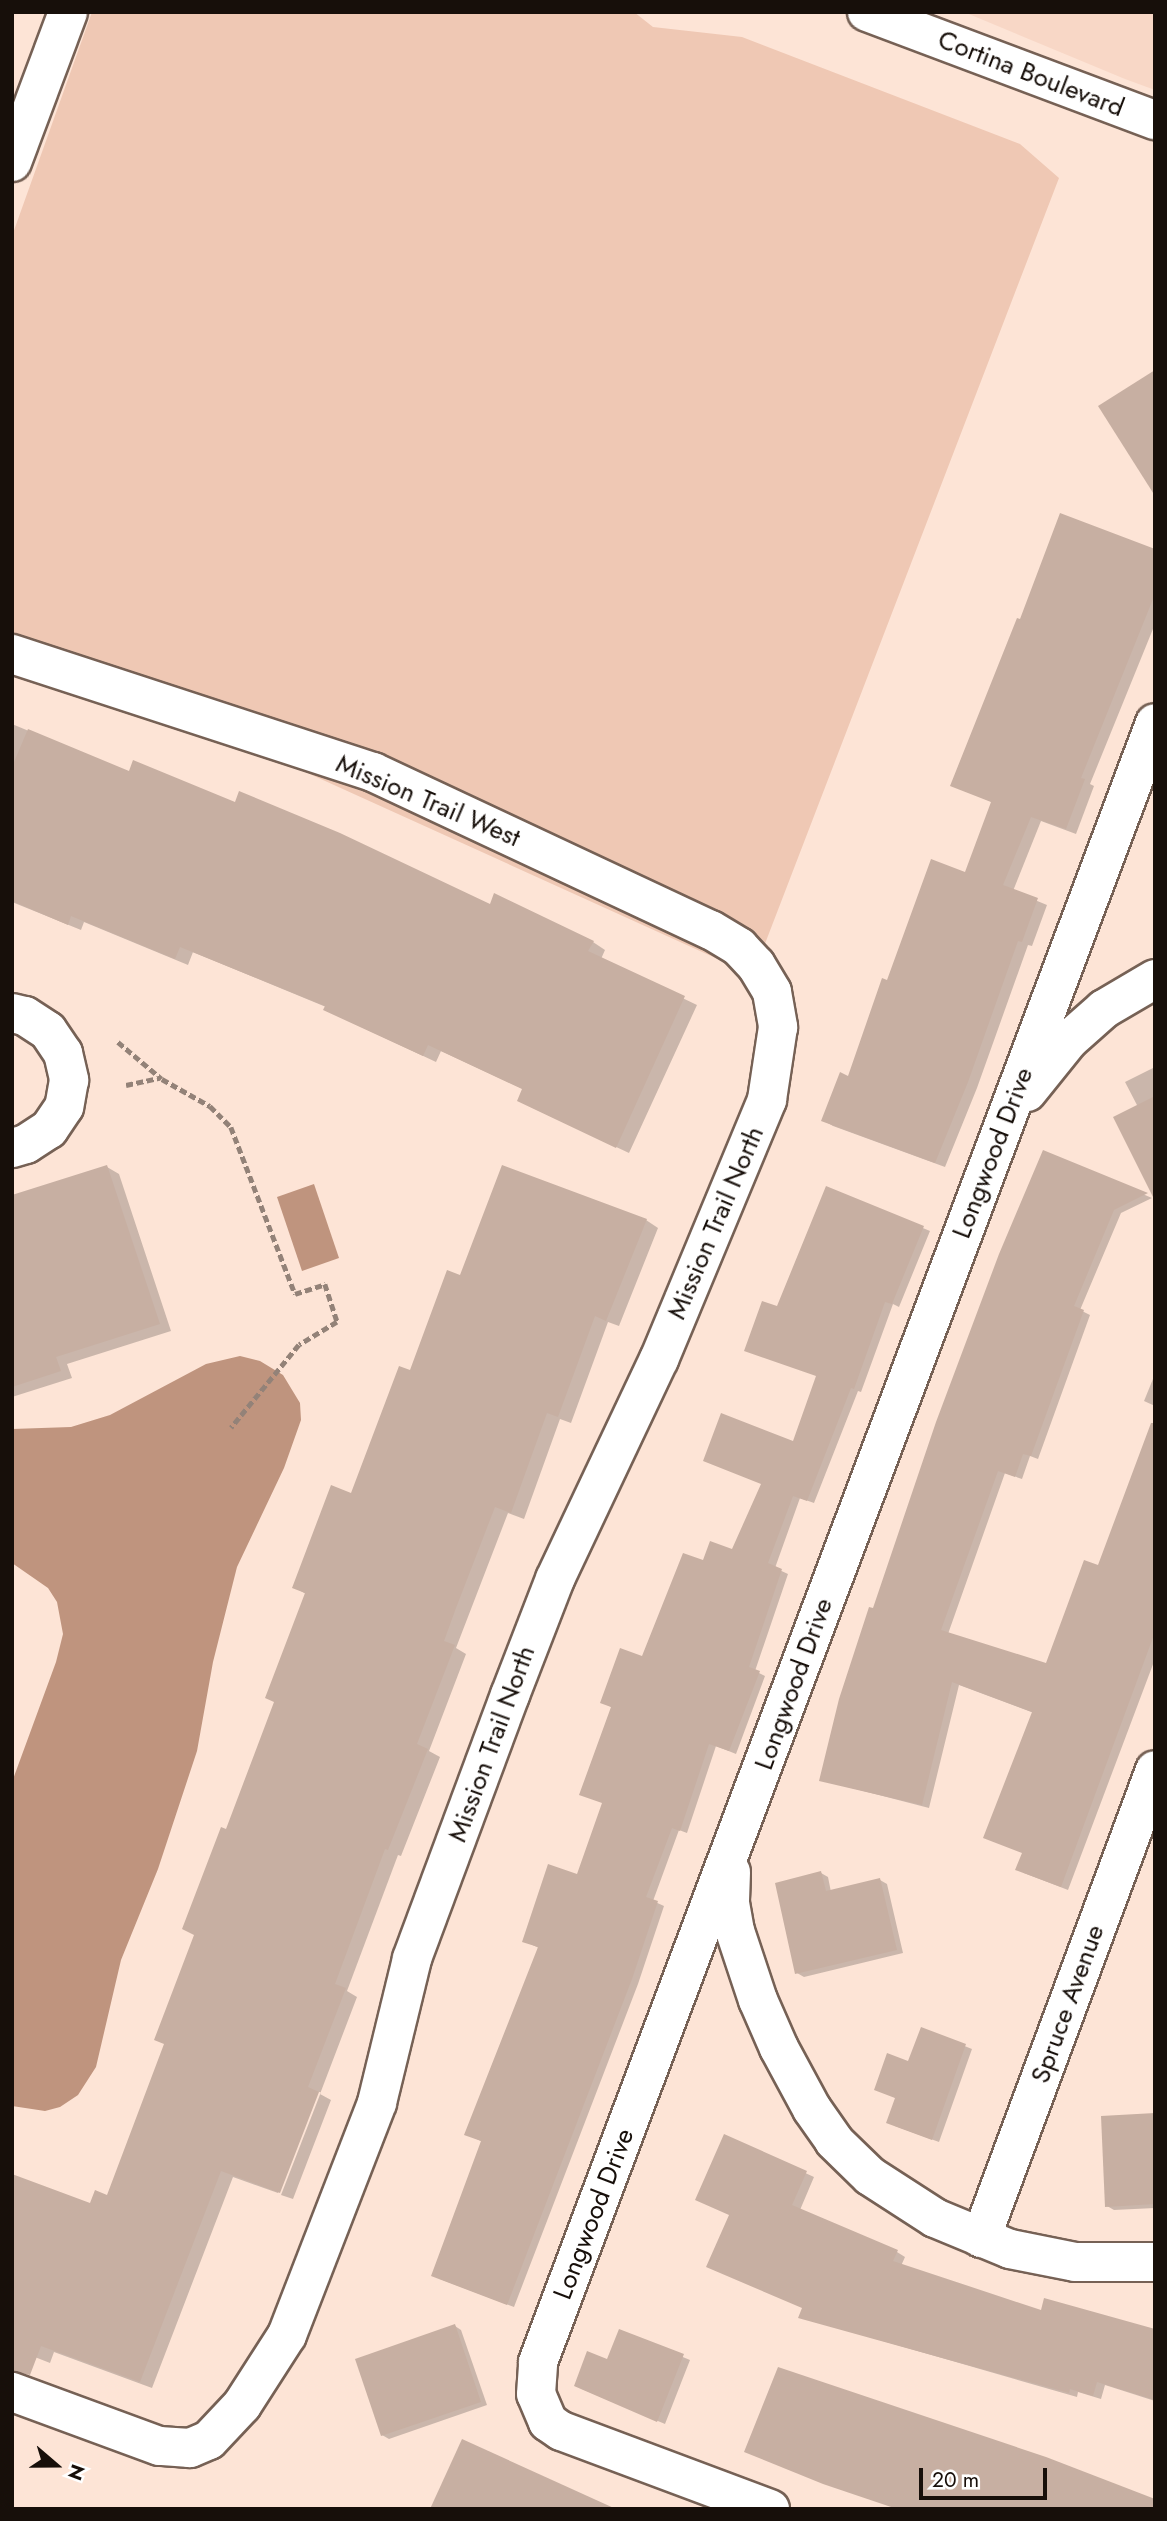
<!DOCTYPE html>
<style>
body{margin:0}
#map{position:relative;width:1167px;height:2521px;overflow:hidden;background:#fde4d6;font-family:Jost,sans-serif}
div>[style]{position:absolute}
[style*='--x']{left:calc(var(--x)*1px);top:calc(var(--y)*1px);width:calc(var(--w)*1px);rotate:calc(var(--a)*1deg)}
.built>*{inset:0;background:#f8d7c6}
.green>*{inset:0;background:#efc8b4}
.water>*{inset:0;background:#bf947e}
.shadow>*{inset:0;background:#0003}
.building>*{inset:0;background:#c7afa2}
.path>*{height:4.5px;margin-top:-2.25px;transform-origin:0;background:repeating-linear-gradient(90deg,#938278 0 7px,transparent 0 10.5px)}
.roads{filter:drop-shadow(2px 0 #766155) drop-shadow(-2px 0 #766155) drop-shadow(0 2px #766155) drop-shadow(0 -2px #766155)}
.minor>*{height:38px;margin:-19px;padding:0 19px;transform-origin:19px;border-radius:19px;background:#fff}
span{translate:-50% -50%;white-space:nowrap;text-align:center;line-height:1.15;-webkit-text-stroke:5px #fff;paint-order:stroke}
.street-label{font-size:26px;color:#170f0a}
.frame{position:absolute;inset:0;border:14px solid #170f0a;pointer-events:none}
.north{position:absolute;left:21px;top:2430px;width:70px;height:70px;-webkit-text-stroke:5px #fff;paint-order:stroke;rotate:110deg;font-size:19px;font-weight:700;line-height:28px;text-align:center;color:#170f0a}
.north::after{content:'';display:block;margin:auto;width:24px;height:32px;background:#170f0a;clip-path:polygon(50% 0,100% 100%,50% 72%,0 100%)}
.scale{position:absolute;left:919px;top:2468px;width:128px;height:32px;box-sizing:border-box;border:4px solid #170f0a;border-top:0;padding-left:9px;font-size:21px;line-height:24px;white-space:nowrap;color:#170f0a;-webkit-text-stroke:5px #fff;paint-order:stroke}
</style>
<div id="map">
<div class="built">
<i style="clip-path:polygon(964px 12px,1155px 12px,1155px 90px,1125px 79px)"></i>
</div>
<div class="green">
<i style="clip-path:polygon(92px 12px,634px 12px,653px 27px,742px 37px,1020px 144px,1059px 178px,753px 975px,12px 639px,12px 236px)"></i>
</div>
<div class="water">
<i style="clip-path:polygon(314px 1184px,339px 1258px,302px 1271px,277px 1197px)"></i>
<i style="clip-path:polygon(240px 1356px,260px 1361px,283px 1375px,300px 1403px,301px 1420px,284px 1468px,237px 1567px,213px 1662px,197px 1751px,158px 1869px,121px 1960px,96px 2067px,78px 2095px,60px 2107px,45px 2111px,12px 2106px,12px 1782px,56px 1662px,63px 1634px,57px 1602px,48px 1588px,12px 1563px,12px 1429px,71px 1427px,110px 1415px,206px 1364px)"></i>
</div>
<div class="shadow">
<i style="clip-path:polygon(1155px 551px,1155px 624px,1090px 784px,1094px 786px,1076px 834px,1041px 821px,1013px 891px,1047px 905px,1032px 946px,1028px 945px,977px 1088px,945px 1167px,833px 1126px,823px 1120px,850px 1078px,888px 982px,966px 874px,992px 802px,952px 785px)"></i>
<i style="clip-path:polygon(12px 724px,130px 773px,593px 942px,605px 950px,601px 959px,697px 1005px,629px 1153px,531px 1107px,523px 1089px,441px 1051px,436px 1062px,338px 1016px,326px 1007px,193px 952px,188px 965px,84px 922px,81px 930px,12px 902px)"></i>
<i style="clip-path:polygon(1155px 1067px,1155px 1192px,1138px 1107px,1125px 1082px)"></i>
<i style="clip-path:polygon(1044px 1152px,1152px 1198px,1121px 1213px,1080px 1310px,1090px 1315px,1038px 1459px,1030px 1456px,1022px 1479px,1005px 1473px,948px 1634px,1047px 1665px,1099px 1567px,1155px 1418px,1155px 1659px,1068px 1890px,1024px 1873px,1034px 1713px,959px 1685px,929px 1808px,821px 1780px,874px 1610px)"></i>
<i style="clip-path:polygon(107px 1167px,119px 1174px,171px 1331px,67px 1364px,72px 1378px,12px 1397px,12px 1197px)"></i>
<i style="clip-path:polygon(827px 1188px,930px 1231px,899px 1307px,893px 1304px,861px 1392px,858px 1391px,814px 1503px,800px 1498px,775px 1568px,788px 1574px,755px 1671px,765px 1676px,736px 1754px,716px 1746px,687px 1833px,679px 1830px,653px 1901px,664px 1906px,638px 1984px,514px 2307px,440px 2279px,483px 2142px,466px 2134px,539px 1948px,524px 1941px,578px 1876px,604px 1804px,613px 1708px,602px 1702px,643px 1658px,704px 1563px,733px 1551px,794px 1443px,818px 1376px,778px 1308px)"></i>
<i style="clip-path:polygon(646px 1220px,658px 1228px,619px 1326px,608px 1322px,571px 1423px,560px 1419px,524px 1519px,508px 1513px,456px 1648px,466px 1654px,429px 1751px,440px 1757px,401px 1856px,398px 1855px,347px 1991px,357px 1997px,320px 2094px,331px 2100px,293px 2199px,281px 2195px,321px 2092px,317px 2092px,278px 2193px,233px 2177px,152px 2388px,54px 2352px,50px 2363px,12px 2348px,91px 2206px,108px 2197px,166px 2045px,227px 1831px,275px 1703px,306px 1594px,294px 1587px,352px 1495px,411px 1372px,461px 1277px)"></i>
<i style="clip-path:polygon(1155px 1374px,1155px 1406px,1144px 1401px)"></i>
<i style="clip-path:polygon(821px 1873px,828px 1877px,831px 1892px,880px 1880px,887px 1884px,903px 1953px,804px 1977px,797px 1973px)"></i>
<i style="clip-path:polygon(922px 2029px,972px 2049px,939px 2142px,895px 2126px,896px 2098px,876px 2089px,909px 2063px)"></i>
<i style="clip-path:polygon(1155px 2115px,1155px 2208px,1114px 2210px,1107px 2206px)"></i>
<i style="clip-path:polygon(725px 2136px,814px 2177px,800px 2210px,897px 2252px,905px 2257px,901px 2266px,1042px 2312px,1155px 2331px,1155px 2401px,1105px 2385px,1101px 2399px,1078px 2392px,1077px 2397px,800px 2317px,804px 2308px,731px 2215px)"></i>
<i style="clip-path:polygon(455px 2326px,461px 2330px,487px 2405px,389px 2439px,382px 2435px)"></i>
<i style="clip-path:polygon(620px 2331px,690px 2360px,665px 2424px,582px 2389px,608px 2362px)"></i>
</div>
<div class="building">
<i style="clip-path:polygon(1155px 370px,1155px 496px,1098px 406px)"></i>
<i style="clip-path:polygon(1060px 513px,1155px 549px,1155px 594px,1081px 778px,1085px 779px,1066px 829px,1031px 817px,1003px 885px,1038px 898px,1022px 942px,1018px 941px,968px 1082px,935px 1163px,821px 1121px,840px 1072px,848px 1076px,882px 978px,887px 980px,931px 859px,965px 872px,991px 802px,950px 786px,1017px 618px,1020px 619px)"></i>
<i style="clip-path:polygon(28px 729px,129px 771px,133px 760px,235px 802px,239px 791px,340px 833px,490px 904px,494px 893px,594px 941px,588px 951px,685px 996px,616px 1148px,517px 1101px,522px 1089px,428px 1045px,423px 1056px,323px 1010px,325px 1006px,180px 947px,175px 959px,71px 916px,68px 925px,12px 901px,12px 767px)"></i>
<i style="clip-path:polygon(1155px 1096px,1155px 1201px,1113px 1117px)"></i>
<i style="clip-path:polygon(1043px 1150px,1148px 1193px,1114px 1210px,1074px 1306px,1084px 1310px,1031px 1456px,1023px 1454px,1015px 1477px,998px 1471px,941px 1630px,1046px 1663px,1084px 1560px,1098px 1565px,1151px 1423px,1155px 1423px,1155px 1632px,1061px 1887px,1015px 1870px,1022px 1853px,983px 1838px,1032px 1712px,952px 1682px,922px 1805px,819px 1781px,839px 1699px,869px 1607px,873px 1608px,936px 1422px,999px 1254px)"></i>
<i style="clip-path:polygon(107px 1165px,160px 1324px,56px 1357px,61px 1371px,12px 1387px,12px 1195px)"></i>
<i style="clip-path:polygon(502px 1165px,647px 1219px,606px 1321px,595px 1316px,558px 1417px,547px 1413px,511px 1513px,495px 1507px,456px 1608px,444px 1641px,455px 1645px,417px 1744px,428px 1749px,388px 1850px,385px 1849px,335px 1984px,346px 1988px,308px 2087px,319px 2092px,280px 2193px,221px 2171px,140px 2382px,41px 2346px,30px 2375px,12px 2371px,12px 2174px,90px 2203px,95px 2190px,107px 2195px,164px 2044px,154px 2040px,194px 1935px,182px 1929px,221px 1827px,226px 1829px,274px 1702px,265px 1698px,305px 1593px,292px 1588px,331px 1485px,351px 1493px,399px 1366px,410px 1370px,447px 1270px,460px 1275px)"></i>
<i style="clip-path:polygon(826px 1186px,924px 1226px,892px 1304px,885px 1302px,854px 1389px,851px 1388px,807px 1501px,793px 1496px,768px 1563px,782px 1569px,749px 1667px,760px 1671px,729px 1751px,709px 1744px,680px 1831px,672px 1828px,646px 1897px,658px 1901px,632px 1979px,507px 2305px,431px 2276px,481px 2141px,464px 2135px,538px 1947px,522px 1942px,548px 1864px,577px 1874px,602px 1803px,579px 1795px,611px 1707px,600px 1703px,620px 1648px,642px 1656px,683px 1553px,703px 1560px,710px 1541px,732px 1549px,761px 1484px,703px 1461px,721px 1413px,793px 1441px,816px 1376px,744px 1351px,762px 1301px,777px 1306px)"></i>
<i style="clip-path:polygon(821px 1871px,826px 1891px,880px 1878px,897px 1950px,795px 1974px,775px 1883px)"></i>
<i style="clip-path:polygon(921px 2027px,966px 2044px,932px 2140px,886px 2123px,895px 2098px,874px 2090px,887px 2053px,908px 2061px)"></i>
<i style="clip-path:polygon(1155px 2113px,1155px 2204px,1105px 2207px,1101px 2116px)"></i>
<i style="clip-path:polygon(724px 2134px,807px 2171px,792px 2205px,898px 2250px,893px 2261px,1041px 2310px,1044px 2298px,1155px 2329px,1155px 2400px,1097px 2382px,1093px 2396px,1070px 2389px,1069px 2393px,798px 2318px,802px 2308px,706px 2267px,729px 2215px,695px 2200px)"></i>
<i style="clip-path:polygon(455px 2324px,481px 2402px,381px 2436px,355px 2359px)"></i>
<i style="clip-path:polygon(619px 2329px,684px 2354px,657px 2422px,574px 2386px,587px 2351px,607px 2359px)"></i>
<i style="clip-path:polygon(778px 2367px,1046px 2457px,1155px 2499px,1155px 2509px,897px 2509px,823px 2484px,744px 2452px)"></i>
<i style="clip-path:polygon(462px 2439px,616px 2509px,430px 2509px)"></i>
</div>
<div class="path">
<i style="--x:118;--y:1042;--w:57;--a:40.1"></i>
<i style="--x:162;--y:1079;--w:55;--a:29.4"></i>
<i style="--x:210;--y:1106;--w:30;--a:45"></i>
<i style="--x:231;--y:1127;--w:179;--a:69"></i>
<i style="--x:295;--y:1294;--w:32;--a:-18"></i>
<i style="--x:325;--y:1284;--w:40;--a:72"></i>
<i style="--x:337;--y:1322;--w:44;--a:148.8"></i>
<i style="--x:299;--y:1345;--w:107;--a:129.3"></i>
<i style="--x:126;--y:1085;--w:34;--a:-12"></i>
</div>
<div class="roads">
<div class="minor">
<i style="--x:867;--y:12;--w:308;--a:20.6"></i>
<i style="--x:12;--y:162;--w:160;--a:-69.5"></i>
<i style="--x:12;--y:654;--w:380;--a:18.1"></i>
<i style="--x:373;--y:772;--w:373;--a:25.1"></i>
<i style="--x:711;--y:930;--w:33;--a:31"></i>
<i style="--x:739;--y:947;--w:25;--a:47"></i>
<i style="--x:756;--y:965;--w:31;--a:59"></i>
<i style="--x:772;--y:992;--w:36;--a:80"></i>
<i style="--x:778;--y:1027;--w:74;--a:98.6"></i>
<i style="--x:767;--y:1100;--w:281;--a:112.6"></i>
<i style="--x:659;--y:1359;--w:243;--a:115.3"></i>
<i style="--x:555;--y:1579;--w:124;--a:111.2"></i>
<i style="--x:510;--y:1695;--w:282;--a:110.4"></i>
<i style="--x:412;--y:1959;--w:148;--a:103.7"></i>
<i style="--x:377;--y:2103;--w:249;--a:111.2"></i>
<i style="--x:287;--y:2335;--w:83;--a:122.7"></i>
<i style="--x:242;--y:2405;--w:48;--a:133.3"></i>
<i style="--x:209;--y:2440;--w:21;--a:157"></i>
<i style="--x:190;--y:2448;--w:31;--a:-176"></i>
<i style="--x:159;--y:2446;--w:157;--a:-159.8"></i>
<i style="--x:12;--y:1013;--w:13;--a:13"></i>
<i style="--x:25;--y:1016;--w:27;--a:33"></i>
<i style="--x:48;--y:1031;--w:27;--a:56"></i>
<i style="--x:63;--y:1053;--w:28;--a:77"></i>
<i style="--x:69;--y:1080;--w:27;--a:100"></i>
<i style="--x:64;--y:1107;--w:27;--a:124"></i>
<i style="--x:49;--y:1129;--w:27;--a:147"></i>
<i style="--x:26;--y:1144;--w:15;--a:164"></i>
<i style="--x:1027;--y:1092;--w:67;--a:-51.1"></i>
<i style="--x:1069;--y:1040;--w:47;--a:-41.5"></i>
<i style="--x:1104;--y:1009;--w:59;--a:-30.5"></i>
<i style="--x:731;--y:1872;--w:31;--a:92"></i>
<i style="--x:730;--y:1903;--w:28;--a:80"></i>
<i style="--x:735;--y:1931;--w:73;--a:71.6"></i>
<i style="--x:758;--y:2000;--w:52;--a:66.4"></i>
<i style="--x:779;--y:2048;--w:69;--a:61.6"></i>
<i style="--x:812;--y:2109;--w:39;--a:55"></i>
<i style="--x:834;--y:2141;--w:50;--a:44.2"></i>
<i style="--x:870;--y:2176;--w:77;--a:32.9"></i>
<i style="--x:935;--y:2218;--w:81;--a:22.5"></i>
<i style="--x:1010;--y:2249;--w:66;--a:11.3"></i>
<i style="--x:1075;--y:2262;--w:80;--a:0"></i>
<i style="--x:981;--y:2238;--w:499;--a:-69.6"></i>
<i style="--x:770;--y:2509;--w:223;--a:-159.5"></i>
<i style="--x:561;--y:2431;--w:16;--a:-145"></i>
<i style="--x:548;--y:2422;--w:30;--a:-113"></i>
<i style="--x:536;--y:2394;--w:32;--a:-86"></i>
<i style="--x:538;--y:2362;--w:1751;--a:-69.37"></i>
</div>
</div>
<div class="street-label">
<span style="left:1031px;top:74px;rotate:21deg">Cortina Boulevard</span>
<span style="left:428px;top:801px;rotate:23deg">Mission Trail West</span>
<span style="left:993px;top:1153px;rotate:-69deg">Longwood Drive</span>
<span style="left:716px;top:1223px;rotate:-67deg">Mission Trail North</span>
<span style="left:794px;top:1684px;rotate:-70deg">Longwood Drive</span>
<span style="left:492px;top:1744px;rotate:-70deg">Mission Trail North</span>
<span style="left:1068px;top:2004px;rotate:-70deg">Spruce Avenue</span>
<span style="left:594px;top:2214px;rotate:-69deg">Longwood Drive</span>
</div>
<div class="frame"></div>
<div class="north">N</div>
<div class="scale">20 m</div>
</div>
